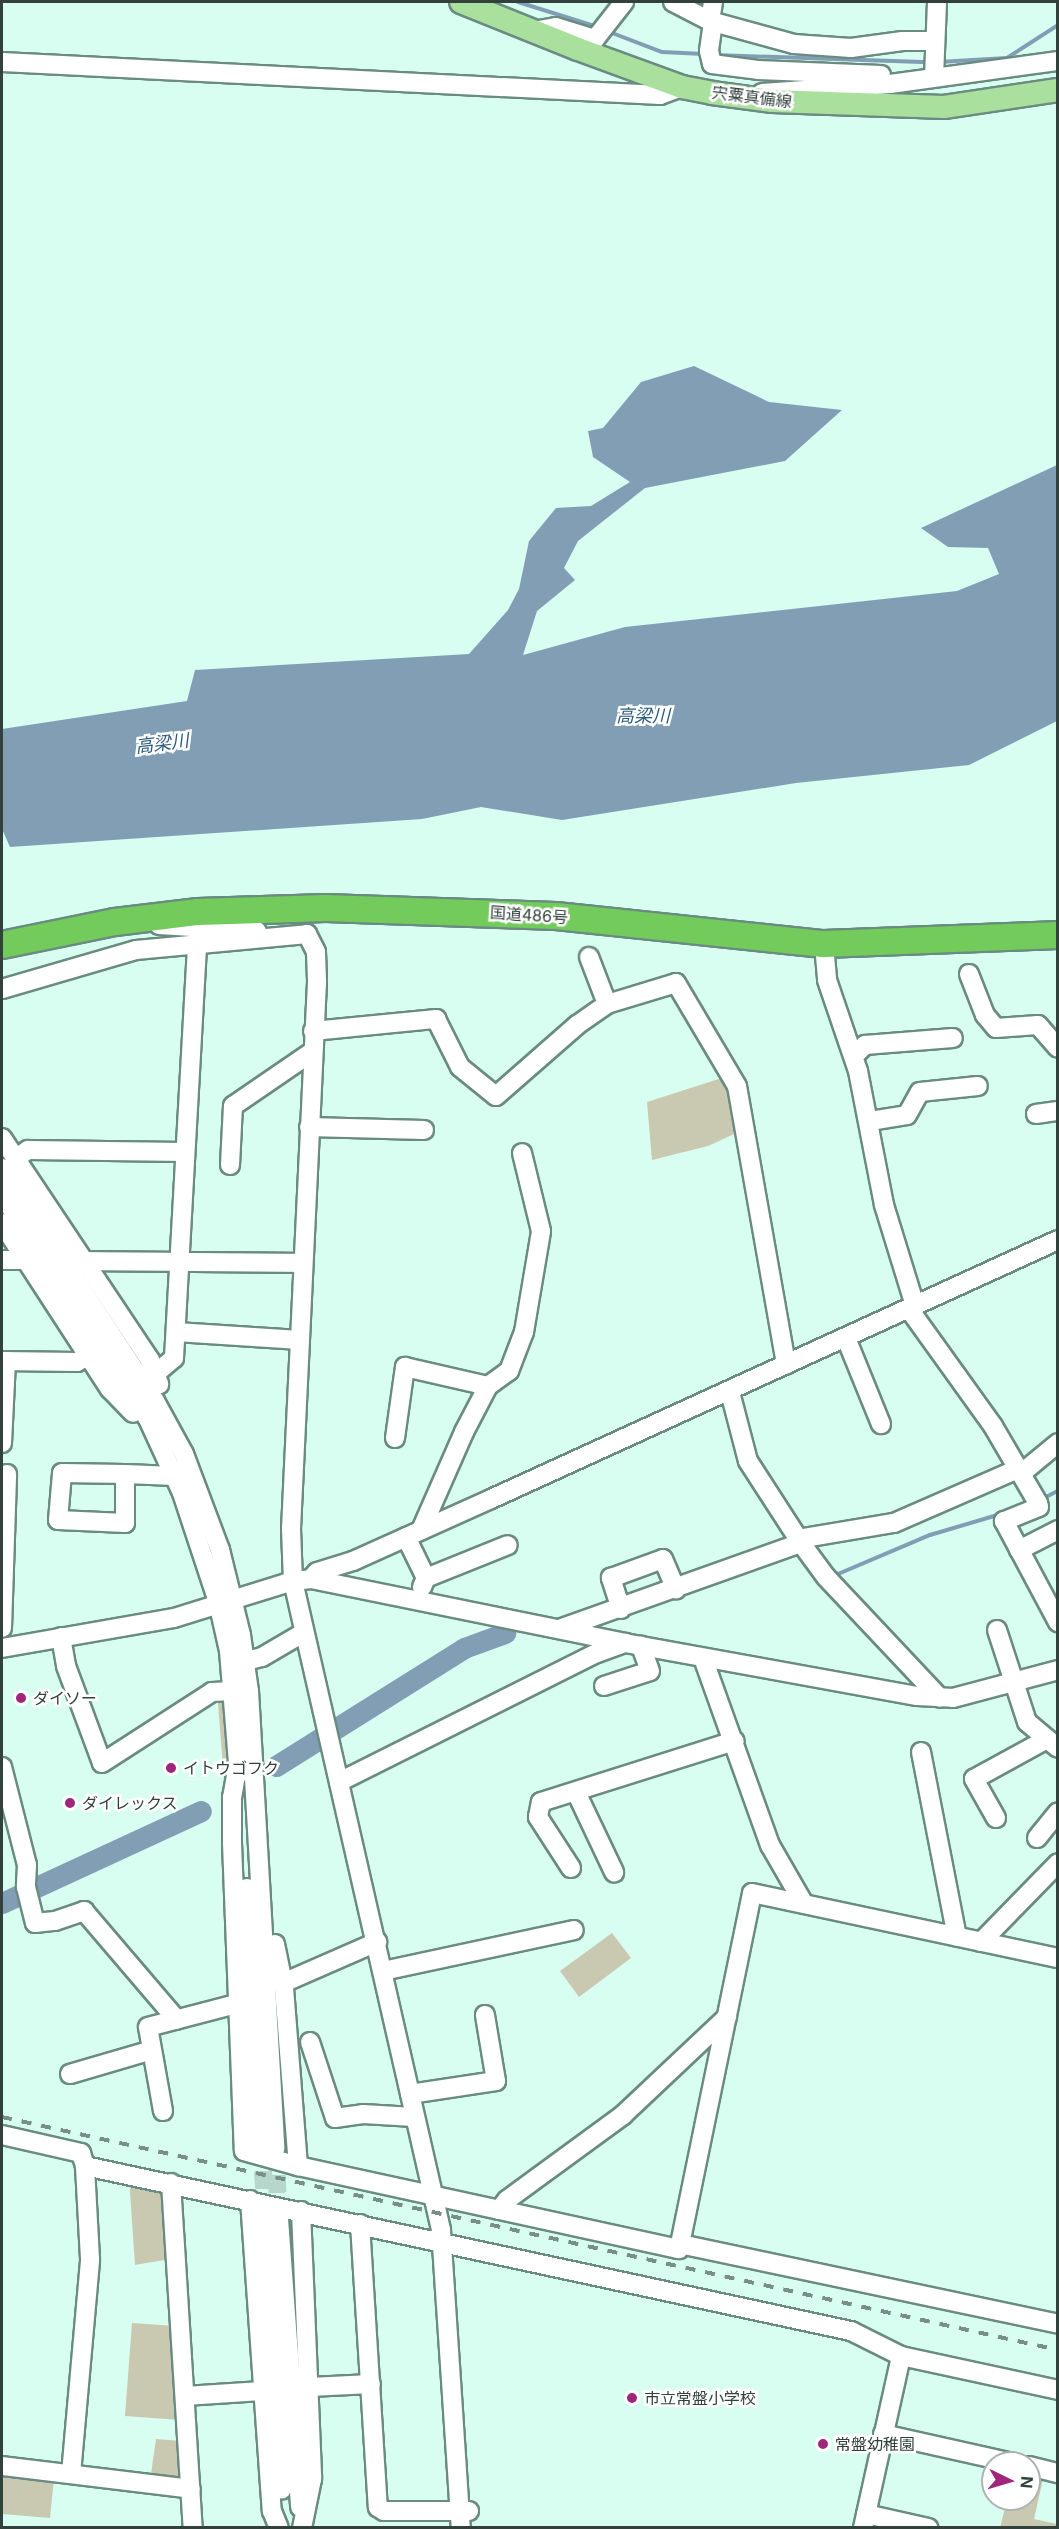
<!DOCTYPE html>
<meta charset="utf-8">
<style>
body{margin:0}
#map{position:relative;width:1059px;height:2529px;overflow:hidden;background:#d8fdf1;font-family:Inter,"Noto Sans JP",sans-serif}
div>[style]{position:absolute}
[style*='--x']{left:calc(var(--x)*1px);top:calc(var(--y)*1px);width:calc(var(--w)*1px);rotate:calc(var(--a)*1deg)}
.green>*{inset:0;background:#c9c8b1}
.water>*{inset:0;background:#819eb5}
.stream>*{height:4px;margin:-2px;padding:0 2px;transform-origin:2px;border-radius:2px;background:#819eb5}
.river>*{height:21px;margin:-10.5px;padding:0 10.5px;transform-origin:10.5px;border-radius:10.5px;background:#819eb5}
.minor-tunnel>*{height:18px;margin-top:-9px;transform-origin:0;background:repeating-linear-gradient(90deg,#b7d7cd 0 18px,transparent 0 27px)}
.roads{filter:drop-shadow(2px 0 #6a8b81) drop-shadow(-2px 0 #6a8b81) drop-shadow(0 2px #6a8b81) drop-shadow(0 -2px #6a8b81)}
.minor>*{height:18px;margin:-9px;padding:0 9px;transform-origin:9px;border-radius:9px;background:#fff}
.major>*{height:22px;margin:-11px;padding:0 11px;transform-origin:11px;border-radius:11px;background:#aae09d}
.highway>*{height:26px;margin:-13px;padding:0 13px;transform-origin:13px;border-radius:13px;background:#72cb5b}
.rail>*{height:4px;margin-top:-2px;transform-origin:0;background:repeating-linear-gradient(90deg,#778f87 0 10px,transparent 0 20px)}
.dots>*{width:16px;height:16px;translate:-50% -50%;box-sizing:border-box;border:3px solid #fff;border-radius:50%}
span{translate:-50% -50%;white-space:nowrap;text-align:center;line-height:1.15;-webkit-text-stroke:5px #fff;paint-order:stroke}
.street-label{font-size:16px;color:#32413c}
.poi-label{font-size:16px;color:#32413c}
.left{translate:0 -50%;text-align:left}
.water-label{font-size:18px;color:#2b5b7d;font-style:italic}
.frame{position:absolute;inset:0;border:3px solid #32413c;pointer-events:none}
.north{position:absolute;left:981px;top:2451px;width:60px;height:60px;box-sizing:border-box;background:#fff;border:2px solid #adb3b1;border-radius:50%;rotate:95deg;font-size:16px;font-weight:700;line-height:24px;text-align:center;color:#32413c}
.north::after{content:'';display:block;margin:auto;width:21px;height:27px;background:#a0267b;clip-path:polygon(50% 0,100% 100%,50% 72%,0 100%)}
</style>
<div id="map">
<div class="green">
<i style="clip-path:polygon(725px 1077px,745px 1129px,708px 1146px,652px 1160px,647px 1102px)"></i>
<i style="clip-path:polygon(224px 1702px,229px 1772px,229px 1780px,224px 1780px,218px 1703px)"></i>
<i style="clip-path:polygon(612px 1933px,631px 1958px,579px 1997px,560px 1971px)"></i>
<i style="clip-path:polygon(129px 2178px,164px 2187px,170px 2259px,135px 2265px)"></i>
<i style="clip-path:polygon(132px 2323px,175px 2326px,180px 2420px,125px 2416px)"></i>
<i style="clip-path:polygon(156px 2439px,181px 2441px,184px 2478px,151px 2474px)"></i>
<i style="clip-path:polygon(2px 2472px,54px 2478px,50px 2518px,2px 2514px)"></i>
<i style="clip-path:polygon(1029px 2472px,1044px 2475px,1034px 2519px,1057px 2524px,1057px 2527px,1000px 2528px,1007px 2499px,1029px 2499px)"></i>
</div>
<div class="water">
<i style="clip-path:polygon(694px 366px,769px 402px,842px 410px,785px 461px,645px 488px,578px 541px,564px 568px,575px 580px,537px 611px,523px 655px,625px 627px,957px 591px,999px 574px,988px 548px,948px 547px,921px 528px,1057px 465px,1057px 721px,969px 765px,796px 783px,562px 820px,481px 807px,422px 819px,10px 847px,2px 829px,2px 729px,187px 701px,195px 670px,469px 654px,508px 610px,519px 589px,529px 541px,556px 508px,591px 506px,630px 482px,593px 457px,588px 431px,603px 428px,641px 382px)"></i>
</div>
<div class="stream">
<i style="--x:518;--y:2;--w:84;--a:17.4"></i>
<i style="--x:607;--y:31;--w:59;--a:20.9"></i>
<i style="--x:662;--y:52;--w:42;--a:2.7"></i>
<i style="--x:714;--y:55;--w:215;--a:1.9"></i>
<i style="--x:939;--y:62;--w:68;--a:-3.4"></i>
<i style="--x:1007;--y:58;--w:61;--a:-32.9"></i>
<i style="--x:1042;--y:1499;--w:18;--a:-27"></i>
<i style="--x:831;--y:1571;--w:8;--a:23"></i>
<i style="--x:838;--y:1574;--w:100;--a:-23"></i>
<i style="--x:930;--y:1535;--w:74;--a:-16.5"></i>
</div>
<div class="river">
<i style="--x:276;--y:1766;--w:222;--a:-32.1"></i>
<i style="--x:464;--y:1648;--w:44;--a:-20.1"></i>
<i style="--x:2;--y:1903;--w:219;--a:-24.8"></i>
</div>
<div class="minor-tunnel">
<i style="--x:261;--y:2144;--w:72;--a:86"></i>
<i style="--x:275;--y:2148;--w:71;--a:86.8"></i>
</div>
<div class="roads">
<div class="minor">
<i style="--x:673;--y:2;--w:42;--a:27.2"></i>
<i style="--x:713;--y:2;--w:19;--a:99"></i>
<i style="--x:710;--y:21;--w:87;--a:15.3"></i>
<i style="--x:794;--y:44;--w:57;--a:4"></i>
<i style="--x:851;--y:48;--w:52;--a:-7.7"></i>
<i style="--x:903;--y:41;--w:31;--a:0"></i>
<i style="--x:713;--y:22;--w:29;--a:98"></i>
<i style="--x:709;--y:51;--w:13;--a:77"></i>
<i style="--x:712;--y:64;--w:46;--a:7.4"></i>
<i style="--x:758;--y:70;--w:123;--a:2.3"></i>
<i style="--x:533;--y:31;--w:23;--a:-10"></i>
<i style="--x:556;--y:27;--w:41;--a:17.1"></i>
<i style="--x:595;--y:39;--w:47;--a:-51.9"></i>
<i style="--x:2;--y:62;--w:659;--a:2.87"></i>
<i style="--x:660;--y:95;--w:23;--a:-20"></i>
<i style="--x:934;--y:77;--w:75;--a:-87.7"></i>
<i style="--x:762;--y:93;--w:128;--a:-4"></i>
<i style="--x:890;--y:84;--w:170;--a:-7.8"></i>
<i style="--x:159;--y:925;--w:98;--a:3.5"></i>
<i style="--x:307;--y:934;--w:20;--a:63"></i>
<i style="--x:316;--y:952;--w:30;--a:88"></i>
<i style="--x:317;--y:982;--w:548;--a:92.72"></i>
<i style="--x:291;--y:1529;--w:52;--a:87.8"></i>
<i style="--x:293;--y:1581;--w:666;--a:77.15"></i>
<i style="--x:441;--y:2230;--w:299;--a:86.2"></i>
<i style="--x:824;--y:944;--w:36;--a:85"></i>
<i style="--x:827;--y:980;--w:96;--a:71.2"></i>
<i style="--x:858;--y:1071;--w:136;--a:79"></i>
<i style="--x:884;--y:1205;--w:106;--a:72.9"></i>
<i style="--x:589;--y:957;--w:50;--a:69"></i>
<i style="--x:969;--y:974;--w:44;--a:68.7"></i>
<i style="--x:985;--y:1015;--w:17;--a:50"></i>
<i style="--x:996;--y:1028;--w:42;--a:-4.1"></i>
<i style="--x:1038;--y:1025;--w:30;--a:49"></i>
<i style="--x:2;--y:989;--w:140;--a:-16.2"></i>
<i style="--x:136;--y:950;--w:172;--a:-5.3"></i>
<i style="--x:313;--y:1031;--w:124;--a:-5.6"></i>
<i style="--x:436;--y:1019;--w:54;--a:63.4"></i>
<i style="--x:460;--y:1067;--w:46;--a:38.9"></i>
<i style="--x:496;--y:1096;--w:108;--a:-41.2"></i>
<i style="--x:577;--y:1025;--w:37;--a:-35"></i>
<i style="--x:607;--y:1004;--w:72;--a:-16.9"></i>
<i style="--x:676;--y:983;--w:120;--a:59.4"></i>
<i style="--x:737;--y:1086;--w:283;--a:80"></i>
<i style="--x:854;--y:1056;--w:16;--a:-45"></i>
<i style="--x:865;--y:1045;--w:88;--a:-4.5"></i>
<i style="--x:1036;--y:1114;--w:22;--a:-8"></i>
<i style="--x:870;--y:1121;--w:37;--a:-9"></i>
<i style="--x:907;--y:1115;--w:26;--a:-61"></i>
<i style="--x:920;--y:1092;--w:58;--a:-5.9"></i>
<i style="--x:309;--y:1127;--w:115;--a:1.5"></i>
<i style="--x:2;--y:1138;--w:267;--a:56.3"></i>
<i style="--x:150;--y:1360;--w:26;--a:69"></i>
<i style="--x:15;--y:1159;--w:16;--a:-35"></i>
<i style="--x:28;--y:1150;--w:157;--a:0.7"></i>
<i style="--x:230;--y:1165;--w:59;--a:-87.1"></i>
<i style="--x:233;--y:1106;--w:96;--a:-34.4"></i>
<i style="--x:2;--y:1168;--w:279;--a:56.7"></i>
<i style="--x:155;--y:1401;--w:60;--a:61.3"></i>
<i style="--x:184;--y:1454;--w:103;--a:69.4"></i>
<i style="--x:220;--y:1550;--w:88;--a:76.1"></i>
<i style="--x:241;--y:1635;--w:57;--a:81.9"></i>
<i style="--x:249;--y:1691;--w:458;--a:86.7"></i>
<i style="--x:2;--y:1194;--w:268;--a:57"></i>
<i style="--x:148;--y:1419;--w:81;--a:65.3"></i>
<i style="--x:182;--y:1493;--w:115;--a:71.7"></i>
<i style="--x:218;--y:1602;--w:50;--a:77.3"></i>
<i style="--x:229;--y:1651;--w:123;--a:85.4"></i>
<i style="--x:2;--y:1223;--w:198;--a:57"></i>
<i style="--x:110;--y:1389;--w:33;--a:46"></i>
<i style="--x:2;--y:1260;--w:25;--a:0"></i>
<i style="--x:84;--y:1261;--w:219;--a:0.5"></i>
<i style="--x:909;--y:1309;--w:144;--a:54.3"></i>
<i style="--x:993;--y:1426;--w:89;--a:59.7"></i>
<i style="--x:1038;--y:1503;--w:4;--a:76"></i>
<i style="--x:1039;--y:1507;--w:38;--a:158"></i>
<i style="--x:1004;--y:1521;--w:115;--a:61.9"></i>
<i style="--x:176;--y:1332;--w:124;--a:3.7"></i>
<i style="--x:846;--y:1338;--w:93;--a:67.9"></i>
<i style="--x:2;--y:1361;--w:75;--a:0.8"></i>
<i style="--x:77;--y:1362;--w:14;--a:-30"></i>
<i style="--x:155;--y:1374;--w:25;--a:-40"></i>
<i style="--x:174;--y:1358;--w:414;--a:-86.8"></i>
<i style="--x:730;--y:1392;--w:71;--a:75.4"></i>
<i style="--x:748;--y:1461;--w:98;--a:57.1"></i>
<i style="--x:801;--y:1543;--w:42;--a:53.7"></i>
<i style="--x:826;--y:1577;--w:166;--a:46.7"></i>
<i style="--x:395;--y:1438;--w:72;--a:-82"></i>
<i style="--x:405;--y:1367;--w:85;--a:12.9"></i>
<i style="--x:2;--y:1443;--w:82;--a:-87.2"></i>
<i style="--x:1023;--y:1472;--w:45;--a:-39.6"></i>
<i style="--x:125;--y:1474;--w:49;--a:90"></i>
<i style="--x:125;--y:1523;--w:67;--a:-177.4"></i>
<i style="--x:58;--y:1520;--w:47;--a:-85.1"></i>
<i style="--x:62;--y:1473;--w:63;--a:0.9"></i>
<i style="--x:125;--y:1474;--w:50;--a:2.3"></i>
<i style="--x:421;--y:1530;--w:107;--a:-66.3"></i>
<i style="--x:464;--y:1432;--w:52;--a:-62.4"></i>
<i style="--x:488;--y:1386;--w:26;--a:-36"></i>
<i style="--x:509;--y:1371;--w:42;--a:-69"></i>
<i style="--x:524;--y:1332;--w:102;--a:-80.4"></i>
<i style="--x:541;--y:1231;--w:80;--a:-103.7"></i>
<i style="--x:406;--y:1537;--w:46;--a:64"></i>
<i style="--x:426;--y:1578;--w:10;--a:114"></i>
<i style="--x:798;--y:1539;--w:97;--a:-9.5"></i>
<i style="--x:894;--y:1523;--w:137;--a:-23.6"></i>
<i style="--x:1019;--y:1550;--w:44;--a:-27.1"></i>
<i style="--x:426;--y:1578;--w:88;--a:-21.9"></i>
<i style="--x:311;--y:1579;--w:9;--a:-49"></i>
<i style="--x:317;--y:1572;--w:38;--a:-17"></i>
<i style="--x:353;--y:1561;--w:151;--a:-24.2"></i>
<i style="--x:491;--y:1499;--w:623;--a:-24.55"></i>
<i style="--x:621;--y:1609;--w:33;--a:-108"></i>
<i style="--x:611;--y:1578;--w:55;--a:-20.1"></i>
<i style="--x:663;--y:1559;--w:33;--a:67"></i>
<i style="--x:2;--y:1628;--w:154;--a:-88.1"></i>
<i style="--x:562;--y:1628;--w:254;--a:-19.6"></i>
<i style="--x:997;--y:1630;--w:97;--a:71.9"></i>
<i style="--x:1027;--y:1722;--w:40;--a:40"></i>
<i style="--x:61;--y:1637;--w:29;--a:80"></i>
<i style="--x:66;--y:1666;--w:103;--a:69.6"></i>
<i style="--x:102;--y:1763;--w:131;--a:-32.8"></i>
<i style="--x:212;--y:1692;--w:21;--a:-3"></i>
<i style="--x:2;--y:1648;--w:175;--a:-9.9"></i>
<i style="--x:174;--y:1618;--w:125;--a:-17.3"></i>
<i style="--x:293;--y:1581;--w:18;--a:-6"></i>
<i style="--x:311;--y:1579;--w:320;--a:11.5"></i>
<i style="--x:625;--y:1643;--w:297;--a:10.3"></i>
<i style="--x:917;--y:1696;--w:36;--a:3"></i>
<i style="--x:953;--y:1698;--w:109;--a:-14.9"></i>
<i style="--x:703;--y:1658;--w:199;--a:70.3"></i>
<i style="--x:770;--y:1845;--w:68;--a:60"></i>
<i style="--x:246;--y:1661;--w:16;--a:-14"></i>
<i style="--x:262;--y:1657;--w:48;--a:-30.3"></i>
<i style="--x:604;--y:1686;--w:48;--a:-18.1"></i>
<i style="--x:650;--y:1671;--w:27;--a:-110"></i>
<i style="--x:921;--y:1752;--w:188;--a:79"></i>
<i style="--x:238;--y:1764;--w:34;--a:100"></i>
<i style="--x:232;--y:1797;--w:46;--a:90"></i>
<i style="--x:232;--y:1843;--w:308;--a:87.8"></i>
<i style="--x:244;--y:2151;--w:56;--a:15.5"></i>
<i style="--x:298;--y:2166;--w:390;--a:12.3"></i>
<i style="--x:679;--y:2249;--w:363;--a:-78.4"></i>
<i style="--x:752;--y:1893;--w:313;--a:12"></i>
<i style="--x:2;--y:1767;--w:101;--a:75.7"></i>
<i style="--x:27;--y:1865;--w:22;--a:93"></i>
<i style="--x:26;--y:1887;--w:37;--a:76"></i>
<i style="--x:35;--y:1923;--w:20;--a:-6"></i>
<i style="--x:55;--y:1921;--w:31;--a:-19"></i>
<i style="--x:84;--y:1911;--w:143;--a:49.5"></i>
<i style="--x:339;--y:1782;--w:288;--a:-26.6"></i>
<i style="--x:597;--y:1653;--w:30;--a:-20"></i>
<i style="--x:576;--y:1792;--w:89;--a:64.6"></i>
<i style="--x:996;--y:1818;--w:45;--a:-119.4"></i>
<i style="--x:974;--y:1779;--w:83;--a:-28.7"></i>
<i style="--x:1037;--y:1838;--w:33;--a:-51"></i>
<i style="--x:571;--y:1868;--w:61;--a:-122.9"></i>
<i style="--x:538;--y:1817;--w:15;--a:-79"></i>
<i style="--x:541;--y:1802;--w:203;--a:-17.5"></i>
<i style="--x:247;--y:1888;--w:256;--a:86.9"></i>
<i style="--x:981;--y:1942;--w:110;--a:-45.7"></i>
<i style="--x:275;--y:1944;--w:45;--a:78.4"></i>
<i style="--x:284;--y:1988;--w:179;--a:85.5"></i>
<i style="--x:383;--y:1971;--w:195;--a:-12.1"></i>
<i style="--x:283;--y:1983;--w:103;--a:-23.6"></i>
<i style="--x:310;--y:2042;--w:80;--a:71.8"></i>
<i style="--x:335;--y:2118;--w:28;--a:-8"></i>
<i style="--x:363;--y:2114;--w:51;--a:3.4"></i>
<i style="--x:70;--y:2074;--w:85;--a:-16.3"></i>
<i style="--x:410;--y:2094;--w:87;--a:-8.6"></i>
<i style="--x:496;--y:2081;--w:67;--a:-99.5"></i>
<i style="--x:163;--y:2111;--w:85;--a:-100.1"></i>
<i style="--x:148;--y:2027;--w:91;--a:-14.6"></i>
<i style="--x:2;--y:2135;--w:81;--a:12.8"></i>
<i style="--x:81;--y:2153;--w:14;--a:73"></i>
<i style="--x:171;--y:2183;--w:346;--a:86.4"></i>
<i style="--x:250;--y:2200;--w:312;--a:86"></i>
<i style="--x:272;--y:2511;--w:18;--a:68"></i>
<i style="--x:499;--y:2210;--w:13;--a:-51"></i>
<i style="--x:507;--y:2200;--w:144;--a:-36.2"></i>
<i style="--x:623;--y:2115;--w:143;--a:-43.3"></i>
<i style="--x:301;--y:2211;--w:268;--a:87.6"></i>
<i style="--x:312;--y:2479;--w:50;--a:101.5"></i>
<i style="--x:266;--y:2216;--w:274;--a:86.7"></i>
<i style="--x:279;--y:2219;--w:289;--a:85.8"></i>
<i style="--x:360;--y:2224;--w:284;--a:86.4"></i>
<i style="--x:378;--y:2507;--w:7;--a:34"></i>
<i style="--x:384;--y:2511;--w:85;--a:0"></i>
<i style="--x:680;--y:2244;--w:386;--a:11.9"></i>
<i style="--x:310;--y:2387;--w:61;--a:-2.8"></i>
<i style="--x:185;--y:2396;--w:77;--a:-3.7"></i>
<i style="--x:883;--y:2434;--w:133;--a:12.6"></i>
<i style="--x:2;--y:2466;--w:190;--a:6.9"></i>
<i style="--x:1029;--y:2466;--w:30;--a:14"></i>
<i style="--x:71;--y:2474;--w:216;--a:-84.9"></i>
<i style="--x:90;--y:2259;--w:93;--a:-93.1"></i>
<i style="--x:85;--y:2166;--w:784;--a:12.16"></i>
<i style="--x:851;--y:2331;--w:56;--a:26.6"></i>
<i style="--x:901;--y:2356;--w:161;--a:12.2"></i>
<i style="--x:866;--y:2514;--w:64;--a:12.7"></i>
<i style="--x:863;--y:2528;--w:176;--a:-77.5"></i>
</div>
<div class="major">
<i style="--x:461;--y:2;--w:126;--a:21.9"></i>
<i style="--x:578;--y:49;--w:111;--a:20.1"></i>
<i style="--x:682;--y:87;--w:31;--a:11"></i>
<i style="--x:712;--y:93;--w:61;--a:7.6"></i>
<i style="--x:772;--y:101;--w:172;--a:2"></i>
<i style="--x:944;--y:107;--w:115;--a:-8.5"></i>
</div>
<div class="highway">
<i style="--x:2;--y:945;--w:115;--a:-11.5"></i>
<i style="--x:115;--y:922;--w:84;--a:-6.9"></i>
<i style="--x:198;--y:912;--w:128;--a:-1.8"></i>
<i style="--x:326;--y:908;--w:230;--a:2"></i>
<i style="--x:556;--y:916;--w:269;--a:6"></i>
<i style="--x:824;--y:944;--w:234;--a:-2.2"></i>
</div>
</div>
<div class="rail">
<i style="--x:2;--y:2117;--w:1081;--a:12.44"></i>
</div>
<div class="dots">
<i style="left:21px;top:1698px;background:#a0267b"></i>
<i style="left:171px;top:1768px;background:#a0267b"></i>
<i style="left:70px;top:1803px;background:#a0267b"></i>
<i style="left:632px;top:2398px;background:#a0267b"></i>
<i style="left:823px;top:2444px;background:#a0267b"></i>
</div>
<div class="street-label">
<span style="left:752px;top:97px;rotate:7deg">宍粟真備線</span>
<span style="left:529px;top:915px;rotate:4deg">国道486号</span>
</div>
<div class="poi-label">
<span class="left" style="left:33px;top:1698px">ダイソー</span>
<span class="left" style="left:183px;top:1768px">イトウゴフク</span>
<span class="left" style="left:82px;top:1803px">ダイレックス</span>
<span class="left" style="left:644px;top:2398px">市立常盤小学校</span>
<span class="left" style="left:835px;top:2444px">常盤幼稚園</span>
</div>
<div class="water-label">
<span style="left:643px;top:716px">高梁川</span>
<span style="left:162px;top:744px;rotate:-7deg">高梁川</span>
</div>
<div class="frame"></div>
<div class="north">N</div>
</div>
